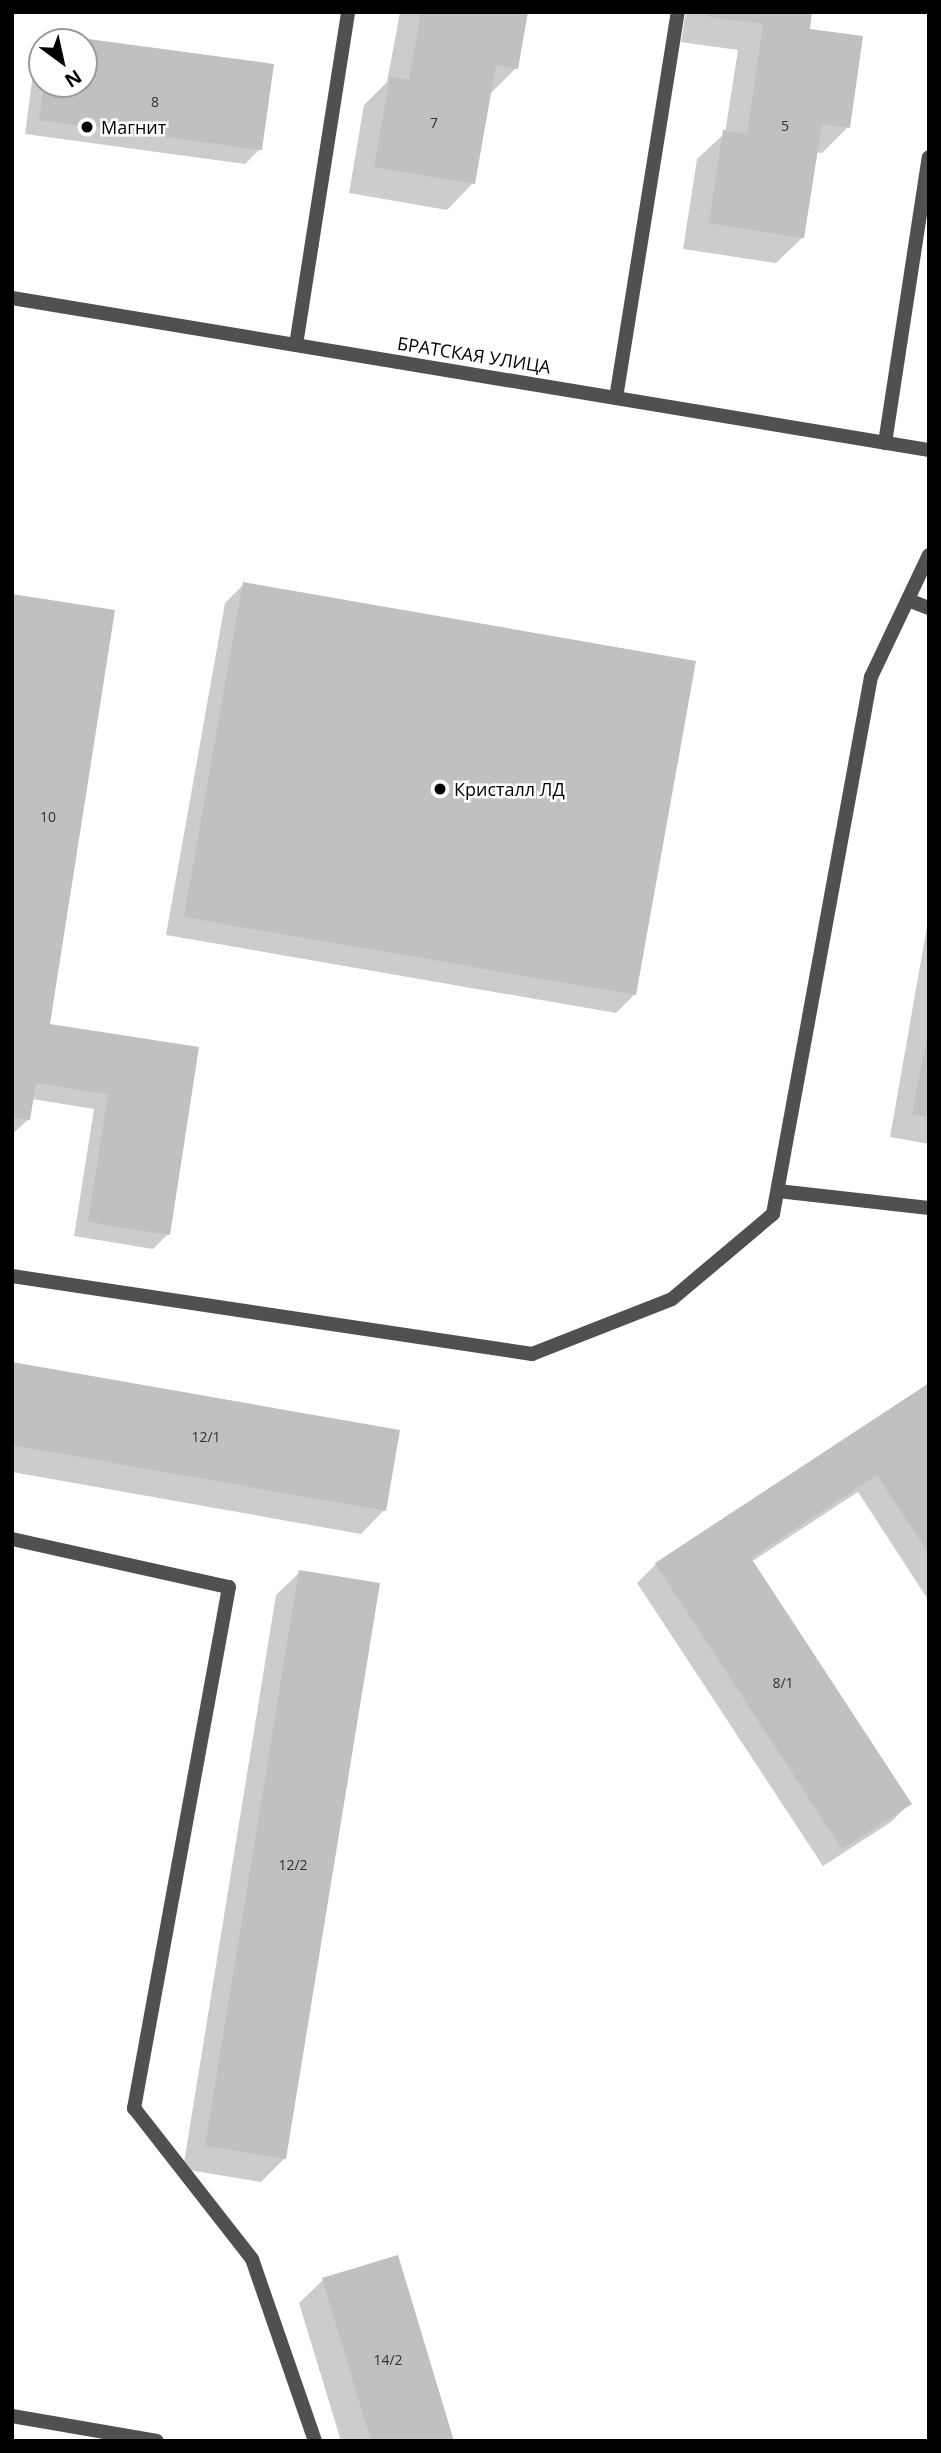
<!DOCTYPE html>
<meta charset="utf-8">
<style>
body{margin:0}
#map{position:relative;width:941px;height:2453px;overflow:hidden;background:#fff;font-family:"Open Sans",sans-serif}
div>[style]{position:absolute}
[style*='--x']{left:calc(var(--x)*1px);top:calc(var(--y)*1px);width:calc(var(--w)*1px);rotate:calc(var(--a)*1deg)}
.shadow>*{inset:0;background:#0003}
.building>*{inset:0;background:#c0c0c0}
.service>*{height:14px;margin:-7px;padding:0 7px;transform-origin:7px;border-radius:7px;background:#505050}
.minor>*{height:14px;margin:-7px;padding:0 7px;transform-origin:7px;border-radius:7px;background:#505050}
.dots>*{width:19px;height:19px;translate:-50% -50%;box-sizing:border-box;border:4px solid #fff;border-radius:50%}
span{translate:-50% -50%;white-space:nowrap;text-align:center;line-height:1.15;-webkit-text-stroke:5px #fff;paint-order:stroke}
.number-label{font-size:14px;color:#303030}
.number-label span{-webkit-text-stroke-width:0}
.poi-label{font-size:18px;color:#000}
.left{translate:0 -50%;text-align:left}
.street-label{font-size:18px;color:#000}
.frame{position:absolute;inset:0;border:14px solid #000;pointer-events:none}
.north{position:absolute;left:28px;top:28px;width:70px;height:70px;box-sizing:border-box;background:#fff;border:2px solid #999;border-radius:50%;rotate:147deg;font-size:19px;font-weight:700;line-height:28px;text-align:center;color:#000}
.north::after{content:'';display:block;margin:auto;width:24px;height:32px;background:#000;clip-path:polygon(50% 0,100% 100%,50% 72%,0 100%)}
</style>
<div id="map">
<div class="shadow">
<i style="clip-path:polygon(400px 12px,526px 12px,516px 68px,490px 94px,473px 183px,447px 210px,349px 193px,364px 105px,387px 82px)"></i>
<i style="clip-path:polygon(686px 12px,811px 12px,808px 30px,848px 127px,822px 153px,815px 152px,803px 237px,776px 263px,683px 249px,697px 159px,725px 133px,738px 50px,681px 42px)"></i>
<i style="clip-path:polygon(51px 36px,272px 66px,260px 149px,245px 164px,25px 134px,36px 51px,42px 45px,42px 84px,84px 84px,84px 42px,45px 42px)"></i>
<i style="clip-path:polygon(244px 584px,635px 994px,616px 1013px,166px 935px,225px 603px)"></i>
<i style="clip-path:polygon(12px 596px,48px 1025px,197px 1049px,168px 1234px,153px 1249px,74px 1236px,94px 1109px,32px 1099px,28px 1120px,12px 1134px)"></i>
<i style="clip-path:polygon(929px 915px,929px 1144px,890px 1137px)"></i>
<i style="clip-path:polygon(12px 1364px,384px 1510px,361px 1534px,12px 1472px)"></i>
<i style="clip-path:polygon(929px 1385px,929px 1601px,858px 1492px,751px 1562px,910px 1803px,891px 1822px,823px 1866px,637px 1583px,656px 1564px)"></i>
<i style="clip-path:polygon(300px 1572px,284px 2159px,261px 2182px,183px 2169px,276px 1595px)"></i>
<i style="clip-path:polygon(323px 2280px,453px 2441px,341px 2441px,299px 2303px)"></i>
</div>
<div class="building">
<i style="clip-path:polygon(421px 12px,528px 12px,518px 69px,496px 65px,475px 184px,374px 167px,390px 77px,409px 80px)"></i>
<i style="clip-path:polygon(707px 12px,812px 12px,810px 29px,863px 36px,850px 128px,822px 124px,804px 238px,709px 223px,723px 130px,747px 134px,763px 24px,707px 16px)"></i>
<i style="clip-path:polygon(51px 34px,274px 64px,262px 150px,39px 120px,44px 84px,84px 84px,84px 42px,50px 42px)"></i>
<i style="clip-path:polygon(243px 582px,696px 661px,636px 995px,184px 917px)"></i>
<i style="clip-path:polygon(12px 594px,115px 610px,50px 1024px,199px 1047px,170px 1235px,88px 1222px,108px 1094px,36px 1083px,30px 1120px,12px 1118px)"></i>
<i style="clip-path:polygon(929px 1027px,929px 1117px,912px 1114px)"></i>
<i style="clip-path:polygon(12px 1362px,400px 1430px,386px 1511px,12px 1445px)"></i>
<i style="clip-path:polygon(929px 1383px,929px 1554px,877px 1475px,751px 1558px,912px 1804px,842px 1849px,655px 1563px)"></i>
<i style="clip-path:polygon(299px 1570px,380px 1583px,286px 2159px,205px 2146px)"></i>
<i style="clip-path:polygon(398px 2255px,454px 2441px,371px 2441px,322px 2278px)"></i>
</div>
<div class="service">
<i style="--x:296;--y:345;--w:337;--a:-81.1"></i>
<i style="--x:616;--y:398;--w:391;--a:-80.9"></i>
<i style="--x:885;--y:443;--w:289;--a:-81.3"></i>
<i style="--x:908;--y:600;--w:22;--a:21"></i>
<i style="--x:778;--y:1191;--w:152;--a:6.4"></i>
<i style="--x:12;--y:1539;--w:222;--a:12.5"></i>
<i style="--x:229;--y:1587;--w:530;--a:100.33"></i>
<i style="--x:134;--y:2108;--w:192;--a:52"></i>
<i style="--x:252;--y:2259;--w:193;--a:70.9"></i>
<i style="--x:12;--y:2416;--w:147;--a:9.8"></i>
</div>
<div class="minor">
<i style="--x:12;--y:298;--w:930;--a:9.41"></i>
<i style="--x:12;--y:1276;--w:526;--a:8.53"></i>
<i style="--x:532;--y:1354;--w:150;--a:-21.4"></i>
<i style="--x:672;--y:1299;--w:132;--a:-40.1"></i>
<i style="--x:773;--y:1214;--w:546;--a:-79.66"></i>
<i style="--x:871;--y:677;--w:135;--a:-64.6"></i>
</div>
<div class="dots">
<i style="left:87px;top:127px;background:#000"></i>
<i style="left:440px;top:789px;background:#000"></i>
</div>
<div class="number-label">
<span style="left:155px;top:102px">8</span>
<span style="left:434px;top:123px">7</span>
<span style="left:785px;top:126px">5</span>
<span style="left:48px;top:817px">10</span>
<span style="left:206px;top:1437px">12/1</span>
<span style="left:783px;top:1683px">8/1</span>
<span style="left:293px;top:1865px">12/2</span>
<span style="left:388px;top:2360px">14/2</span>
</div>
<div class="poi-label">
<span class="left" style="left:101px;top:127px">Магнит</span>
<span class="left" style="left:454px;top:789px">Кристалл ЛД</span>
</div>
<div class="street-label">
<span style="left:474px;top:355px;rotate:9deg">БРАТСКАЯ УЛИЦА</span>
</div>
<div class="frame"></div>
<div class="north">N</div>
</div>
